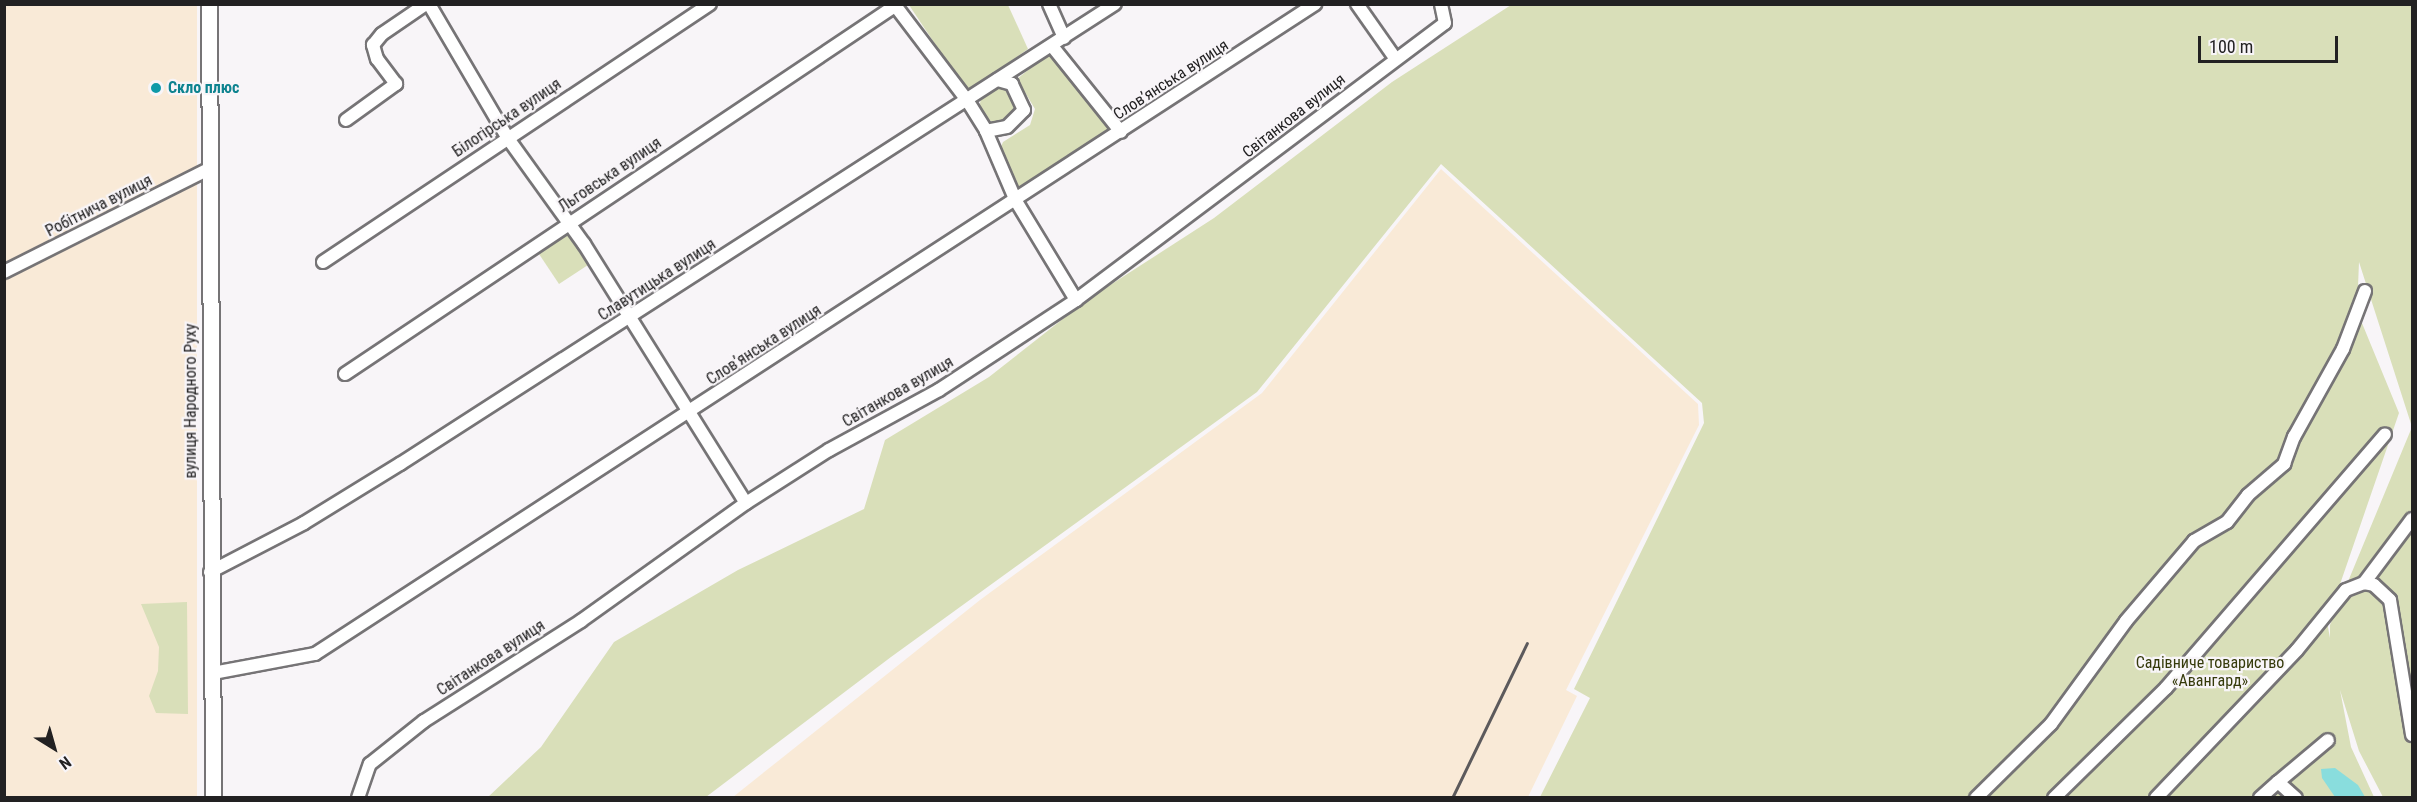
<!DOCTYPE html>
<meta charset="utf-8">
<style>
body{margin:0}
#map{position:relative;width:2417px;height:802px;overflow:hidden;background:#f8f5f8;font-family:"Roboto Condensed",sans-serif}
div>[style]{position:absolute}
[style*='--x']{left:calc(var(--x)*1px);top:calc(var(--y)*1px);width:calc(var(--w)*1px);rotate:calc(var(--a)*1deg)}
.industrial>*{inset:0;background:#f9ead7}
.green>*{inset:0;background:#d9dfb9}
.round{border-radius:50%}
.water>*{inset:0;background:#89dddd}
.roads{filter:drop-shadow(2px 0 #767476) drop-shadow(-2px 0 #767476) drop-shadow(0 2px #767476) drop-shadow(0 -2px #767476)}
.minor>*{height:12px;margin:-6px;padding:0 6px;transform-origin:6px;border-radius:6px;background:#fff}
.major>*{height:15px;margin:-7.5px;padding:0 7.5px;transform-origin:7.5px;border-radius:7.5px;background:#fff}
.rail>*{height:3px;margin:-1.5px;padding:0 1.5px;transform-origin:1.5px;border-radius:1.5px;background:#5c5a5c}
.dots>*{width:16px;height:16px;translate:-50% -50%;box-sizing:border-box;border:3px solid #f8f5f8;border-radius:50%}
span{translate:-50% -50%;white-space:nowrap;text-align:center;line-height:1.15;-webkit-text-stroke:4.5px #f8f5f8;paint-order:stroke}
.street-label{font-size:16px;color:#222122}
.culture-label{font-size:16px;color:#0d838f;font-weight:700}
.left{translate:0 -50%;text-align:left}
.park-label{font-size:16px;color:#353a0a}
.frame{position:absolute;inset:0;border:6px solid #222122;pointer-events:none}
.north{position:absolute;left:24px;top:718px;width:60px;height:60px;-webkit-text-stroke:4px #f8f5f8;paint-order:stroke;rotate:143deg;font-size:16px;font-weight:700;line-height:24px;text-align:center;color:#222122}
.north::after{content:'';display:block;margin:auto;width:21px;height:27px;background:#222122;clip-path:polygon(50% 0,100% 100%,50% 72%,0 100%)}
.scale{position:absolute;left:2198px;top:36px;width:140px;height:27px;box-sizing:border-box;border:3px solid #222122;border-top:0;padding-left:8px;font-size:18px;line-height:21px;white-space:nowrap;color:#222122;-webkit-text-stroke:4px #f8f5f8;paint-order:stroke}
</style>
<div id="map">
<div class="industrial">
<i style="clip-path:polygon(5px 5px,197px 5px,197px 797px,5px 797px)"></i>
<i style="clip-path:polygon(1441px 169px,1698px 404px,1699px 425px,1566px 690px,1577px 696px,1528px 797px,733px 797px,980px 600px,1262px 393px)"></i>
</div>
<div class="green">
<i style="clip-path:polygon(909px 5px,1008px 5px,1028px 49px,967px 92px)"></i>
<i style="clip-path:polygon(evenodd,1511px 5px,2412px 5px,2412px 797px,2383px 797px,2359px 751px,2340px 690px,2351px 747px,2374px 797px,1540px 797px,1590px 698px,1574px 689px,1704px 423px,1702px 403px,1441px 164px,1257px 392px,891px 657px,706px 797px,487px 798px,541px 747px,614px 642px,738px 570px,864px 509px,885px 440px,989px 377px,1087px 300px,1214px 218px,1392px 82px,1511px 5px,2359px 262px,2412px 427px,2330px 625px,2330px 638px,2327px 622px,2399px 413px,2357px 311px,2359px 262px)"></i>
<i style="clip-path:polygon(1049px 53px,1106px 121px,1108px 130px,1020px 189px,1013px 184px,1000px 149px,1003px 142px,1030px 125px,1035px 109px,1017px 79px)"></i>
<i class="round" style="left:980px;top:88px;width:34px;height:34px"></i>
<i style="clip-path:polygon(562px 233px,570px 237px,588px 265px,559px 284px,535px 248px)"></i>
<i style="clip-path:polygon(187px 602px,188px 714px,156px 713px,149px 696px,158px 671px,159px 647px,141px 604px)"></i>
</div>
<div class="water">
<i style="clip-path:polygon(2335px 768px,2358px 785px,2365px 797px,2335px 797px,2322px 778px,2321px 769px)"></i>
</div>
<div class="roads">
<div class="minor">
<i style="--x:429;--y:4;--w:154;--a:59.6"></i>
<i style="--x:507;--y:137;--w:132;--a:54.3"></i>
<i style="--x:584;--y:244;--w:305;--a:58"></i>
<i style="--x:894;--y:4;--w:121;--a:52.8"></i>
<i style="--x:967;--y:100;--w:36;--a:58"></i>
<i style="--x:986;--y:131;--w:76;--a:66.8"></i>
<i style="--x:1016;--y:201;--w:116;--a:58.8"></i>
<i style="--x:1049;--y:4;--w:37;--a:66"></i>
<i style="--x:1357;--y:4;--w:66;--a:54.9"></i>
<i style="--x:1052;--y:46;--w:110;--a:51.3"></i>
<i style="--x:346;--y:120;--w:62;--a:-35.8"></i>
<i style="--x:396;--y:84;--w:31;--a:-127"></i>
<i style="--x:377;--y:59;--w:15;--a:-106"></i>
<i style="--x:373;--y:45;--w:14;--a:-51"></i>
<i style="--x:382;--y:34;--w:53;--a:-34.3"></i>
<i style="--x:986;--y:131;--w:21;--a:-11"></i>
<i style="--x:1007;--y:127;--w:24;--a:-45"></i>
<i style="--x:1024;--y:110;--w:29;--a:-115"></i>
<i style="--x:1012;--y:84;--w:15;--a:-164"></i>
<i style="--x:323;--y:262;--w:465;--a:-33.7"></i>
<i style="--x:4;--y:272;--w:229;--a:-26.7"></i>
<i style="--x:345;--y:374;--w:662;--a:-33.79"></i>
<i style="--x:210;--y:572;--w:106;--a:-27.5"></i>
<i style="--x:304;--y:523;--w:113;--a:-31.6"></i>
<i style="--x:400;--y:464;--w:850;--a:-32.76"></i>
<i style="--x:2364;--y:583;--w:80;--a:-53.1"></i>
<i style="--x:213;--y:673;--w:104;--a:-10.6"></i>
<i style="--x:315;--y:654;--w:1193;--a:-33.02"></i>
<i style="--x:2278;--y:782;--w:65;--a:-40"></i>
<i style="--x:358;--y:798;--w:36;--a:-71"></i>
<i style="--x:370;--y:764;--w:69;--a:-38.5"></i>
<i style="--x:424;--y:721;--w:186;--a:-32.5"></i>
<i style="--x:581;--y:621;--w:203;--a:-35.6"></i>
<i style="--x:746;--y:503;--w:98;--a:-32.6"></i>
<i style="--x:829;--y:450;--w:125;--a:-28.6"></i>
<i style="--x:939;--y:390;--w:164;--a:-33.3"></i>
<i style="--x:1076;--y:300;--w:461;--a:-36.9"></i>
<i style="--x:1445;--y:23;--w:19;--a:-102"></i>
<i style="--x:1976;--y:798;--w:105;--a:-44.6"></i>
<i style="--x:2051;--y:724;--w:127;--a:-53.9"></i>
<i style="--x:2126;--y:621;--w:105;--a:-49.6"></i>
<i style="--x:2194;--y:541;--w:38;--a:-30"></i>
<i style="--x:2227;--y:522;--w:34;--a:-52"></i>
<i style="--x:2248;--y:495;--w:48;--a:-40.7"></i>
<i style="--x:2284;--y:464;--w:29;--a:-70"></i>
<i style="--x:2294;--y:437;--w:101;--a:-60.9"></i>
<i style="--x:2343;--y:349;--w:62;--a:-69.2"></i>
<i style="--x:2054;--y:798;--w:157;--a:-44.5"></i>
<i style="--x:2166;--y:688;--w:335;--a:-49.2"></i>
<i style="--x:2156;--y:798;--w:204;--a:-46.4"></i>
<i style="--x:2297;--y:650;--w:77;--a:-50.8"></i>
<i style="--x:2346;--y:590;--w:19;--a:-21"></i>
<i style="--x:2364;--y:583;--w:10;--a:11"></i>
<i style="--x:2374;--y:585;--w:22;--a:43"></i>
<i style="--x:2390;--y:600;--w:137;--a:80.7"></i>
<i style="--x:2260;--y:798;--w:24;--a:-42"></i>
<i style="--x:2278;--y:782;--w:24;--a:42"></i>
</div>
<div class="major">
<i style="--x:209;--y:4;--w:794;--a:89.71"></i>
</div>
</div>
<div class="rail">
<i style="--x:1452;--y:798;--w:172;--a:-64.2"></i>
</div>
<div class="dots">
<i style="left:156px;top:88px;background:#0f9aa8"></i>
</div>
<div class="street-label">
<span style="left:1171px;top:80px;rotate:-33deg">Словʼянська вулиця</span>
<span style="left:1294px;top:116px;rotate:-38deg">Світанкова вулиця</span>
<span style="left:507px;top:118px;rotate:-34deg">Білогірська вулиця</span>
<span style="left:610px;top:175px;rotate:-34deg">Льговська вулиця</span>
<span style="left:99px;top:206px;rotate:-27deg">Робітнича вулиця</span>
<span style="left:657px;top:280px;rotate:-33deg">Славутицька вулиця</span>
<span style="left:764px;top:345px;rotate:-33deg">Словʼянська вулиця</span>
<span style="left:898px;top:392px;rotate:-30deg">Світанкова вулиця</span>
<span style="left:191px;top:401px;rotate:-90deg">вулиця Народного Руху</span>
<span style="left:491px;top:658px;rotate:-33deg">Світанкова вулиця</span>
</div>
<div class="culture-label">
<span class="left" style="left:168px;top:88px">Скло плюс</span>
</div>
<div class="park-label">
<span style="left:2210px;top:672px">Садівниче товариство<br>«Авангард»</span>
</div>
<div class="frame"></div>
<div class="north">N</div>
<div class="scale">100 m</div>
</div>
